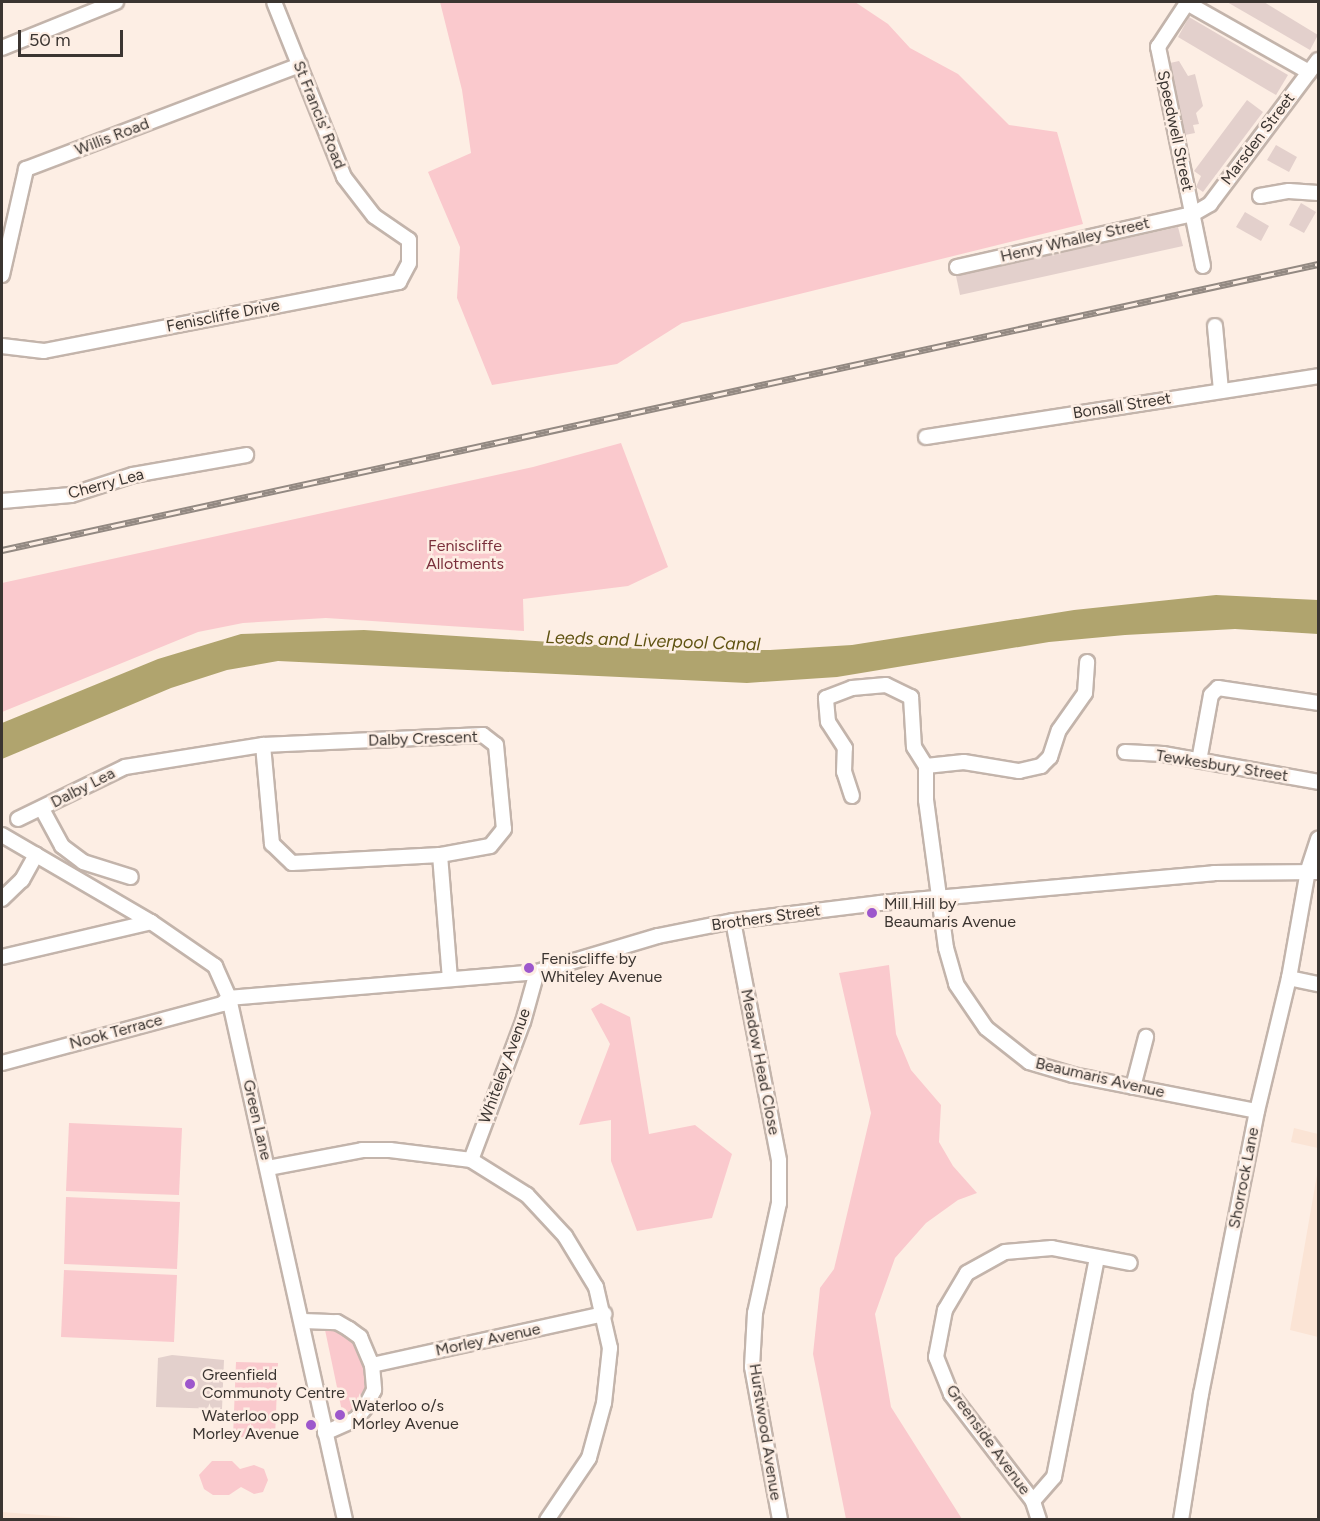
<!DOCTYPE html>
<style>
body{margin:0}
#map{position:relative;width:1320px;height:1521px;overflow:hidden;background:#fdeee4;font-family:Figtree,sans-serif}
div>[style]{position:absolute}
[style*='--x']{left:calc(var(--x)*1px);top:calc(var(--y)*1px);width:calc(var(--w)*1px);rotate:calc(var(--a)*1deg)}
.built>*{inset:0;background:#fbe4d5}
.green>*{inset:0;background:#fac9cd}
.water>*{inset:0;background:#b0a46e}
.building>*{inset:0;background:#e3d0cc}
.roads{filter:drop-shadow(2px 0 #c3b4ab) drop-shadow(-2px 0 #c3b4ab) drop-shadow(0 2px #c3b4ab) drop-shadow(0 -2px #c3b4ab)}
.minor>*{height:14px;margin:-7px;padding:0 7px;transform-origin:7px;border-radius:7px;background:#fff}
.rail>*{height:7px;margin-top:-3.5px;transform-origin:0;background:repeating-linear-gradient(90deg,#fdeee4 0 14px,#938982 0 28px);box-sizing:border-box;border-block:2px solid #938982}
.dots>*{width:16px;height:16px;translate:-50% -50%;box-sizing:border-box;border:3px solid #fdeee4;border-radius:50%}
span{translate:-50% -50%;white-space:nowrap;text-align:center;line-height:1.15;-webkit-text-stroke:5px #fdeee4;paint-order:stroke}
.street-label{font-size:16px;color:#3b3531}
.park-label{font-size:16px;color:#7a303c}
.poi-label{font-size:16px;color:#3b3531}
.left{translate:0 -50%;text-align:left}
.right{translate:-100% -50%;text-align:right}
.water-label{font-size:18px;color:#605312;font-style:italic}
.frame{position:absolute;inset:0;border:3px solid #3b3531;pointer-events:none}
.scale{position:absolute;left:18px;top:30px;width:105px;height:27px;box-sizing:border-box;border:3px solid #3b3531;border-top:0;padding-left:8px;font-size:18px;line-height:21px;white-space:nowrap;color:#3b3531;-webkit-text-stroke:4px #fdeee4;paint-order:stroke}
</style>
<div id="map">
<div class="built">
<i style="clip-path:polygon(1294px 1128px,1318px 1134px,1318px 1148px,1291px 1142px)"></i>
<i style="clip-path:polygon(1318px 1169px,1318px 1337px,1290px 1330px)"></i>
<i style="clip-path:polygon(2px 1512px,93px 1519px,2px 1519px)"></i>
</div>
<div class="green">
<i style="clip-path:polygon(440px 2px,855px 2px,888px 24px,910px 48px,958px 74px,1009px 125px,1057px 132px,1083px 224px,682px 323px,617px 364px,492px 385px,457px 298px,460px 247px,428px 172px,471px 153px,462px 90px)"></i>
<i style="clip-path:polygon(621px 443px,668px 567px,628px 586px,523px 599px,524px 631px,326px 618px,243px 623px,198px 632px,2px 712px,2px 583px,533px 467px)"></i>
<i style="clip-path:polygon(889px 965px,896px 1034px,911px 1070px,941px 1105px,939px 1142px,953px 1166px,977px 1193px,958px 1200px,926px 1223px,895px 1258px,875px 1314px,891px 1407px,962px 1519px,846px 1519px,813px 1354px,820px 1288px,834px 1269px,871px 1113px,839px 973px)"></i>
<i style="clip-path:polygon(601px 1003px,630px 1017px,649px 1134px,695px 1125px,732px 1154px,712px 1218px,637px 1231px,611px 1161px,611px 1120px,579px 1125px,610px 1044px,591px 1009px)"></i>
<i style="clip-path:polygon(69px 1123px,182px 1128px,179px 1195px,66px 1191px)"></i>
<i style="clip-path:polygon(66px 1197px,180px 1202px,177px 1269px,64px 1264px)"></i>
<i style="clip-path:polygon(64px 1270px,177px 1275px,174px 1342px,61px 1337px)"></i>
<i style="clip-path:polygon(324px 1325px,339px 1328px,357px 1342px,366px 1367px,365px 1395px,354px 1412px,343px 1416px)"></i>
<i style="clip-path:polygon(236px 1362px,278px 1363px,275px 1438px,233px 1437px)"></i>
<i style="clip-path:polygon(212px 1461px,232px 1461px,240px 1469px,254px 1465px,264px 1469px,268px 1480px,263px 1492px,254px 1494px,241px 1487px,229px 1495px,213px 1495px,204px 1489px,199px 1475px)"></i>
</div>
<div class="water">
<i style="clip-path:polygon(1216px 595px,1318px 600px,1318px 634px,1235px 629px,1125px 635px,1049px 642px,837px 677px,747px 683px,278px 661px,227px 670px,171px 688px,2px 759px,2px 723px,158px 659px,241px 634px,364px 630px,691px 651px,770px 650px,852px 645px,1074px 610px)"></i>
</div>
<div class="building">
<i style="clip-path:polygon(1227px 2px,1264px 2px,1318px 35px,1310px 50px)"></i>
<i style="clip-path:polygon(1189px 17px,1288px 75px,1276px 95px,1178px 37px)"></i>
<i style="clip-path:polygon(1179px 61px,1188px 76px,1195px 74px,1203px 106px,1196px 113px,1199px 124px,1193px 125px,1195px 133px,1185px 135px,1170px 63px)"></i>
<i style="clip-path:polygon(1247px 100px,1263px 112px,1203px 192px,1196px 187px,1201px 176px,1194px 171px)"></i>
<i style="clip-path:polygon(1276px 145px,1297px 157px,1289px 172px,1267px 160px)"></i>
<i style="clip-path:polygon(1301px 203px,1316px 212px,1304px 233px,1289px 225px)"></i>
<i style="clip-path:polygon(1245px 212px,1269px 226px,1261px 241px,1236px 227px)"></i>
<i style="clip-path:polygon(1178px 227px,1183px 246px,960px 295px,956px 276px)"></i>
<i style="clip-path:polygon(172px 1355px,224px 1360px,222px 1409px,156px 1407px,158px 1358px)"></i>
</div>
<div class="roads">
<div class="minor">
<i style="--x:2;--y:48;--w:123;--a:-22"></i>
<i style="--x:1260;--y:196;--w:29;--a:-10"></i>
<i style="--x:1289;--y:191;--w:29;--a:4"></i>
<i style="--x:1203;--y:266;--w:224;--a:-101.6"></i>
<i style="--x:1158;--y:47;--w:53;--a:-56.6"></i>
<i style="--x:1187;--y:3;--w:140;--a:29.5"></i>
<i style="--x:957;--y:267;--w:242;--a:-12.7"></i>
<i style="--x:1193;--y:214;--w:20;--a:-30"></i>
<i style="--x:1210;--y:204;--w:180;--a:-53.1"></i>
<i style="--x:2;--y:275;--w:109;--a:-77.2"></i>
<i style="--x:26;--y:169;--w:293;--a:-20.8"></i>
<i style="--x:1215;--y:326;--w:65;--a:84.7"></i>
<i style="--x:2;--y:346;--w:42;--a:6.8"></i>
<i style="--x:44;--y:351;--w:362;--a:-11"></i>
<i style="--x:399;--y:282;--w:21;--a:-62"></i>
<i style="--x:409;--y:263;--w:23;--a:-90"></i>
<i style="--x:409;--y:240;--w:42;--a:-145.6"></i>
<i style="--x:374;--y:216;--w:49;--a:-127.6"></i>
<i style="--x:344;--y:177;--w:188;--a:-111.8"></i>
<i style="--x:926;--y:437;--w:397;--a:-8.8"></i>
<i style="--x:2;--y:501;--w:69;--a:-5"></i>
<i style="--x:71;--y:495;--w:65;--a:-17.9"></i>
<i style="--x:133;--y:475;--w:115;--a:-10"></i>
<i style="--x:1125;--y:752;--w:38;--a:3"></i>
<i style="--x:1163;--y:754;--w:158;--a:10.2"></i>
<i style="--x:1199;--y:761;--w:67;--a:-79.7"></i>
<i style="--x:1211;--y:695;--w:10;--a:-45"></i>
<i style="--x:1218;--y:688;--w:101;--a:8.5"></i>
<i style="--x:926;--y:766;--w:38;--a:-6"></i>
<i style="--x:964;--y:762;--w:56;--a:9.3"></i>
<i style="--x:1019;--y:771;--w:23;--a:-13"></i>
<i style="--x:1041;--y:766;--w:13;--a:-45"></i>
<i style="--x:1050;--y:757;--w:28;--a:-72"></i>
<i style="--x:1059;--y:730;--w:45;--a:-54.9"></i>
<i style="--x:1085;--y:693;--w:31;--a:-86"></i>
<i style="--x:852;--y:796;--w:25;--a:-108"></i>
<i style="--x:844;--y:772;--w:24;--a:-88"></i>
<i style="--x:845;--y:748;--w:31;--a:-123"></i>
<i style="--x:828;--y:722;--w:24;--a:-95"></i>
<i style="--x:826;--y:698;--w:28;--a:-21"></i>
<i style="--x:852;--y:688;--w:34;--a:-5"></i>
<i style="--x:886;--y:685;--w:28;--a:26"></i>
<i style="--x:911;--y:697;--w:50;--a:86.6"></i>
<i style="--x:914;--y:747;--w:22;--a:58"></i>
<i style="--x:926;--y:766;--w:34;--a:90"></i>
<i style="--x:926;--y:800;--w:149;--a:82.3"></i>
<i style="--x:946;--y:948;--w:37;--a:74"></i>
<i style="--x:956;--y:984;--w:53;--a:55.7"></i>
<i style="--x:986;--y:1028;--w:55;--a:38.3"></i>
<i style="--x:1029;--y:1062;--w:46;--a:16.5"></i>
<i style="--x:1073;--y:1075;--w:187;--a:11.1"></i>
<i style="--x:42;--y:809;--w:42;--a:61.6"></i>
<i style="--x:62;--y:846;--w:26;--a:37"></i>
<i style="--x:83;--y:862;--w:50;--a:17.4"></i>
<i style="--x:18;--y:819;--w:119;--a:-25.9"></i>
<i style="--x:125;--y:767;--w:140;--a:-9.1"></i>
<i style="--x:263;--y:745;--w:220;--a:-2.6"></i>
<i style="--x:483;--y:735;--w:16;--a:38"></i>
<i style="--x:496;--y:745;--w:84;--a:84.6"></i>
<i style="--x:504;--y:829;--w:22;--a:129"></i>
<i style="--x:490;--y:846;--w:51;--a:169.8"></i>
<i style="--x:440;--y:855;--w:148;--a:176.9"></i>
<i style="--x:292;--y:863;--w:28;--a:-136"></i>
<i style="--x:272;--y:844;--w:99;--a:-95.2"></i>
<i style="--x:2;--y:835;--w:173;--a:30.3"></i>
<i style="--x:151;--y:922;--w:78;--a:34.5"></i>
<i style="--x:215;--y:966;--w:35;--a:66"></i>
<i style="--x:229;--y:998;--w:535;--a:77.47"></i>
<i style="--x:440;--y:855;--w:124;--a:85.4"></i>
<i style="--x:2;--y:899;--w:28;--a:-44"></i>
<i style="--x:22;--y:880;--w:29;--a:-61"></i>
<i style="--x:733;--y:921;--w:244;--a:79.1"></i>
<i style="--x:779;--y:1161;--w:42;--a:90"></i>
<i style="--x:779;--y:1203;--w:113;--a:102.3"></i>
<i style="--x:755;--y:1313;--w:54;--a:93.2"></i>
<i style="--x:752;--y:1367;--w:156;--a:79.6"></i>
<i style="--x:2;--y:957;--w:153;--a:-13.2"></i>
<i style="--x:1289;--y:978;--w:30;--a:12"></i>
<i style="--x:229;--y:998;--w:309;--a:-4.8"></i>
<i style="--x:537;--y:972;--w:126;--a:-16.6"></i>
<i style="--x:658;--y:936;--w:76;--a:-11.3"></i>
<i style="--x:733;--y:921;--w:148;--a:-7"></i>
<i style="--x:880;--y:903;--w:335;--a:-5.1"></i>
<i style="--x:1214;--y:873;--w:104;--a:-0.6"></i>
<i style="--x:2;--y:1063;--w:228;--a:-15"></i>
<i style="--x:222;--y:1004;--w:9;--a:-41"></i>
<i style="--x:1133;--y:1087;--w:52;--a:-75.4"></i>
<i style="--x:471;--y:1160;--w:147;--a:-69.4"></i>
<i style="--x:523;--y:1022;--w:52;--a:-74.4"></i>
<i style="--x:268;--y:1168;--w:96;--a:-10.8"></i>
<i style="--x:362;--y:1150;--w:28;--a:0"></i>
<i style="--x:390;--y:1150;--w:82;--a:7"></i>
<i style="--x:471;--y:1160;--w:66;--a:32"></i>
<i style="--x:527;--y:1195;--w:56;--a:47.2"></i>
<i style="--x:565;--y:1236;--w:60;--a:58.7"></i>
<i style="--x:596;--y:1287;--w:63;--a:77.1"></i>
<i style="--x:610;--y:1348;--w:55;--a:96.2"></i>
<i style="--x:604;--y:1403;--w:57;--a:105.3"></i>
<i style="--x:589;--y:1458;--w:75;--a:124.1"></i>
<i style="--x:303;--y:1321;--w:34;--a:2"></i>
<i style="--x:337;--y:1322;--w:14;--a:30"></i>
<i style="--x:349;--y:1329;--w:14;--a:36"></i>
<i style="--x:360;--y:1337;--w:30;--a:67"></i>
<i style="--x:372;--y:1365;--w:25;--a:85"></i>
<i style="--x:374;--y:1390;--w:20;--a:117"></i>
<i style="--x:365;--y:1408;--w:14;--a:129"></i>
<i style="--x:356;--y:1419;--w:34;--a:156"></i>
<i style="--x:372;--y:1365;--w:238;--a:-12.4"></i>
<i style="--x:1033;--y:1501;--w:32;--a:-49"></i>
<i style="--x:1054;--y:1477;--w:223;--a:-78.9"></i>
<i style="--x:1039;--y:1520;--w:20;--a:-108"></i>
<i style="--x:1033;--y:1501;--w:135;--a:-127.5"></i>
<i style="--x:951;--y:1394;--w:40;--a:-112"></i>
<i style="--x:936;--y:1357;--w:48;--a:-79.2"></i>
<i style="--x:945;--y:1310;--w:43;--a:-59.3"></i>
<i style="--x:967;--y:1273;--w:43;--a:-28.9"></i>
<i style="--x:1005;--y:1252;--w:47;--a:-4.9"></i>
<i style="--x:1052;--y:1248;--w:79;--a:10.9"></i>
<i style="--x:1181;--y:1520;--w:128;--a:-81"></i>
<i style="--x:1201;--y:1394;--w:288;--a:-78.8"></i>
<i style="--x:1257;--y:1111;--w:137;--a:-76.5"></i>
<i style="--x:1289;--y:978;--w:110;--a:-80"></i>
<i style="--x:1308;--y:870;--w:33;--a:-72"></i>
</div>
</div>
<div class="rail">
<i style="--x:2;--y:550;--w:1347;--a:-12.26"></i>
</div>
<div class="dots">
<i style="left:872px;top:913px;background:#9d57cc"></i>
<i style="left:529px;top:968px;background:#9d57cc"></i>
<i style="left:190px;top:1384px;background:#9d57cc"></i>
<i style="left:340px;top:1415px;background:#9d57cc"></i>
<i style="left:311px;top:1425px;background:#9d57cc"></i>
</div>
<div class="street-label">
<span style="left:319px;top:115px;rotate:68deg">St Francis' Road</span>
<span style="left:1175px;top:131px;rotate:78deg">Speedwell Street</span>
<span style="left:112px;top:137px;rotate:-21deg">Willis Road</span>
<span style="left:1258px;top:139px;rotate:-53deg">Marsden Street</span>
<span style="left:1075px;top:240px;rotate:-13deg">Henry Whalley Street</span>
<span style="left:223px;top:316px;rotate:-11deg">Feniscliffe Drive</span>
<span style="left:1122px;top:406px;rotate:-9deg">Bonsall Street</span>
<span style="left:106px;top:484px;rotate:-15deg">Cherry Lea</span>
<span style="left:423px;top:739px;rotate:-2deg">Dalby Crescent</span>
<span style="left:1222px;top:766px;rotate:9deg">Tewkesbury Street</span>
<span style="left:83px;top:788px;rotate:-27deg">Dalby Lea</span>
<span style="left:766px;top:918px;rotate:-8deg">Brothers Street</span>
<span style="left:116px;top:1032px;rotate:-15deg">Nook Terrace</span>
<span style="left:760px;top:1062px;rotate:79deg">Meadow Head Close</span>
<span style="left:505px;top:1066px;rotate:-70deg">Whiteley Avenue</span>
<span style="left:1100px;top:1078px;rotate:13deg">Beaumaris Avenue</span>
<span style="left:257px;top:1120px;rotate:77deg">Green Lane</span>
<span style="left:1244px;top:1178px;rotate:-79deg">Shorrock Lane</span>
<span style="left:488px;top:1340px;rotate:-12deg">Morley Avenue</span>
<span style="left:765px;top:1432px;rotate:81deg">Hurstwood Avenue</span>
<span style="left:988px;top:1440px;rotate:54deg">Greenside Avenue</span>
</div>
<div class="park-label">
<span style="left:465px;top:555px">Feniscliffe<br>Allotments</span>
</div>
<div class="poi-label">
<span class="left" style="left:884px;top:913px">Mill Hill by<br>Beaumaris Avenue</span>
<span class="left" style="left:541px;top:968px">Feniscliffe by<br>Whiteley Avenue</span>
<span class="left" style="left:202px;top:1384px">Greenfield<br>Communoty Centre</span>
<span class="left" style="left:352px;top:1415px">Waterloo o/s<br>Morley Avenue</span>
<span class="right" style="left:299px;top:1425px">Waterloo opp<br>Morley Avenue</span>
</div>
<div class="water-label">
<span style="left:653px;top:641px;rotate:2deg">Leeds and Liverpool Canal</span>
</div>
<div class="frame"></div>
<div class="scale">50 m</div>
</div>
